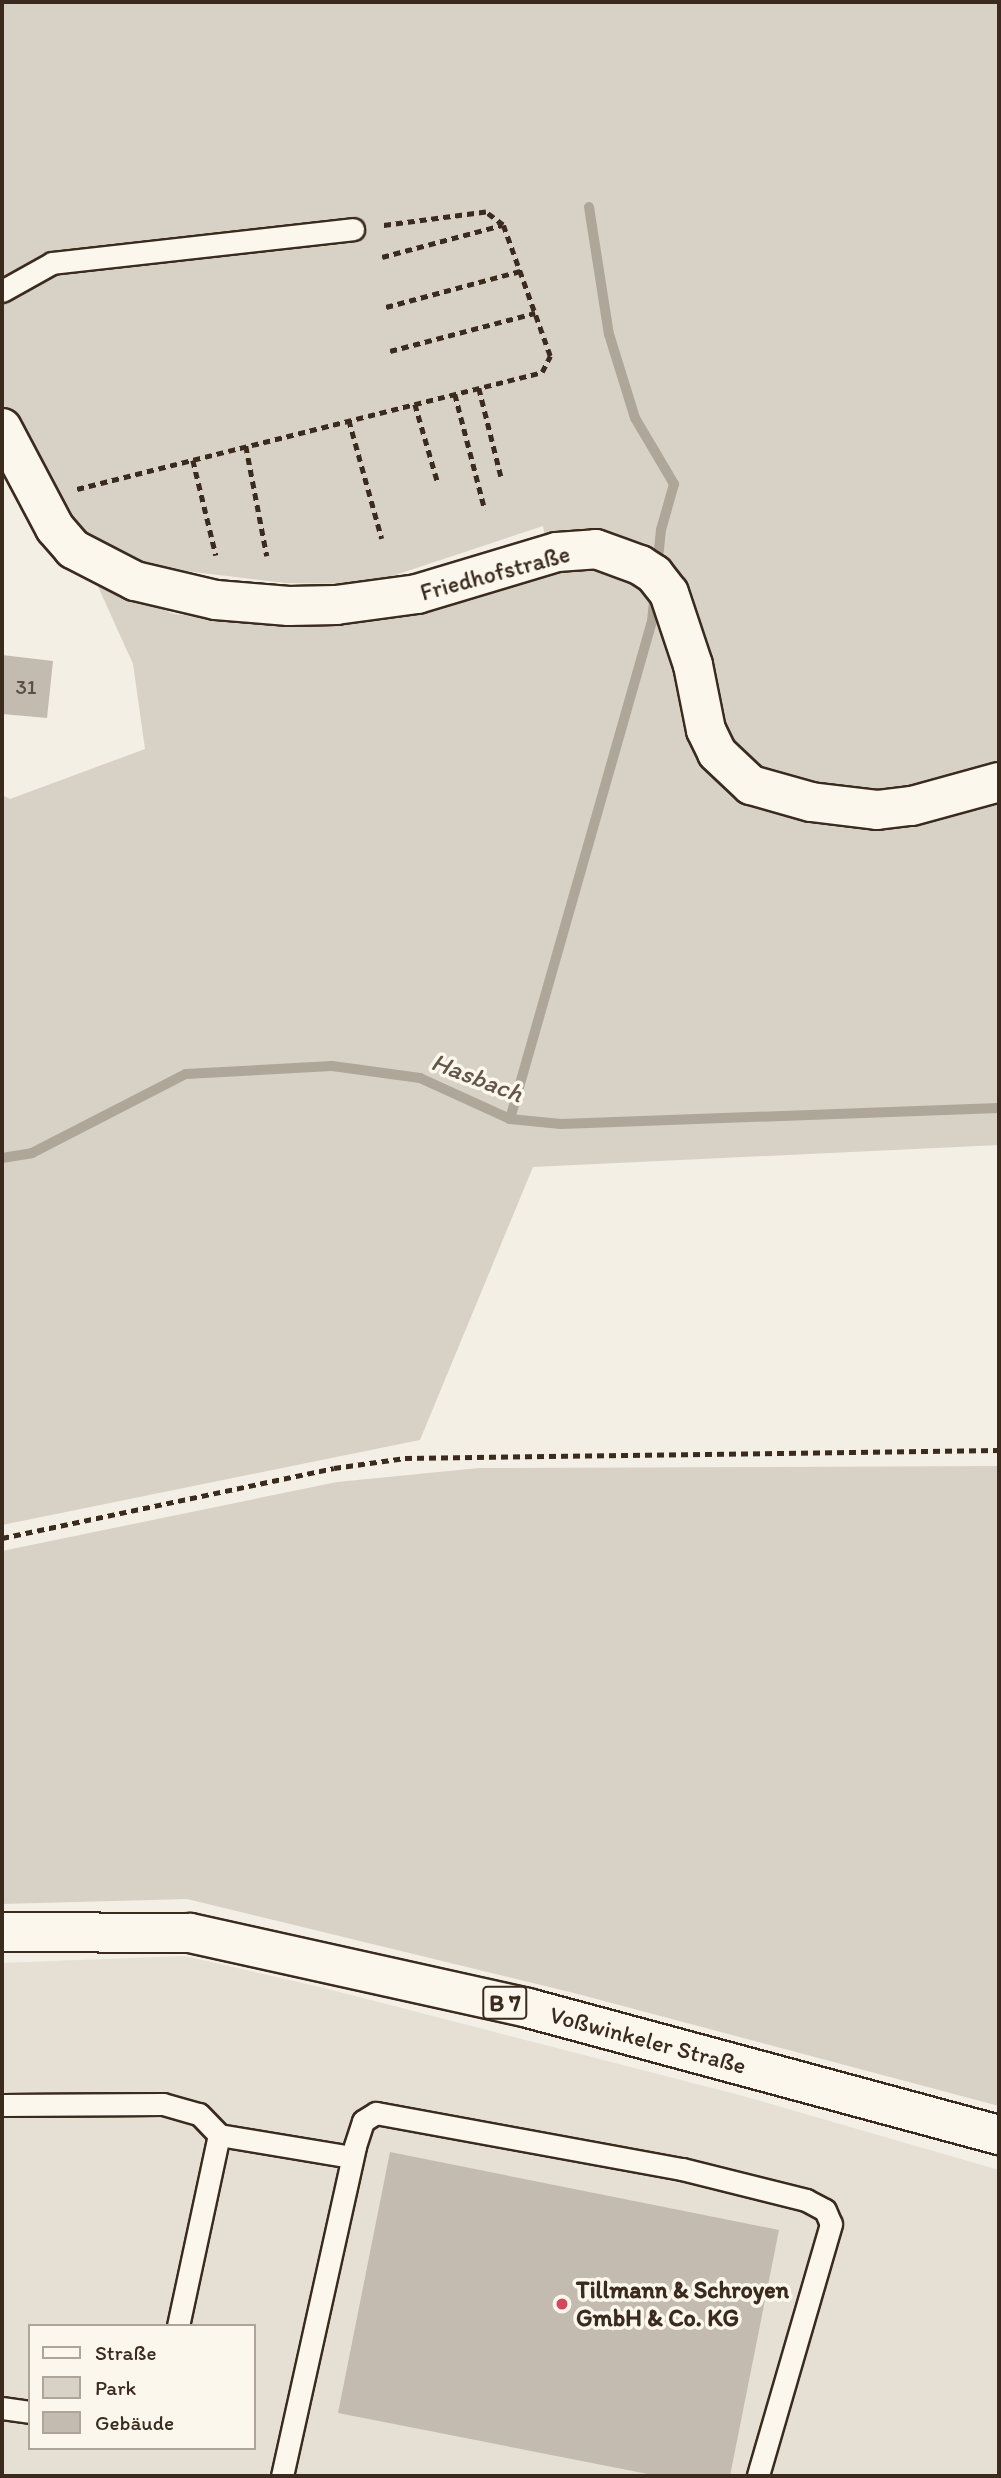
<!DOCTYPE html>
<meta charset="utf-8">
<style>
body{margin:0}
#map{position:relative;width:1001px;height:2478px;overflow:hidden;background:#f3efe4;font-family:Itim,sans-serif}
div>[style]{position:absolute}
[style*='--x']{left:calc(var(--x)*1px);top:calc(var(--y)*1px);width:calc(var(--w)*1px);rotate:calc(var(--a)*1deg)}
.built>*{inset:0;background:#e5dfd4}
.green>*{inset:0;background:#d8d1c6}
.stream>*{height:10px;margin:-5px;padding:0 5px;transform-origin:5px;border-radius:5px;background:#afa69a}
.building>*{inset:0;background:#c3bbb0}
.path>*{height:4.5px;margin-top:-2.25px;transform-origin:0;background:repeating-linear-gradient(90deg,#3b2a1e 0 7px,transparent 0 12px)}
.roads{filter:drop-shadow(2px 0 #3b2a1e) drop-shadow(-2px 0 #3b2a1e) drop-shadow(0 2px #3b2a1e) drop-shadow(0 -2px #3b2a1e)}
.lane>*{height:21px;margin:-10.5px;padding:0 10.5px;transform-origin:10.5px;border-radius:10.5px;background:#fbf7ec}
.street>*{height:38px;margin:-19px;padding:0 19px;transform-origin:19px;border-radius:19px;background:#fbf7ec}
.primary>*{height:38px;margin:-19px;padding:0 19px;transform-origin:19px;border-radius:19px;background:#fbf7ec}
.dots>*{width:19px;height:19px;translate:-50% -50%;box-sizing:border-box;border:4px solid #fbf7ec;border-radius:50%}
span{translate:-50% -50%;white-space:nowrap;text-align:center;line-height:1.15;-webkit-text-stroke:7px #fbf7ec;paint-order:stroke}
.number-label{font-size:21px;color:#5d4e42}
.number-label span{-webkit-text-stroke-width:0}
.shield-label span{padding:2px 5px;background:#fbf7ec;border:2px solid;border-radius:5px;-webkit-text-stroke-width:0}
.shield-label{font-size:23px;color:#3b2a1e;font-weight:700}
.street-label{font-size:24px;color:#3b2a1e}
.poi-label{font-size:24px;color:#3b2a1e;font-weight:700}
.left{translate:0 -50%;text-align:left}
.water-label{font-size:26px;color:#645549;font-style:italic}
.frame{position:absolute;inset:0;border:4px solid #3b2a1e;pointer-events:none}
.legend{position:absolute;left:28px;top:2324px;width:228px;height:126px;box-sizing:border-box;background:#fbf7ec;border:2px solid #aea59a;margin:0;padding:9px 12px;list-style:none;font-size:21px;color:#3b2a1e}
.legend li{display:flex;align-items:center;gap:14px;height:35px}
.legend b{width:35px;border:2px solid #aea59a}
</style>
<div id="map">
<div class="built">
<i style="clip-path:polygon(evenodd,185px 1956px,324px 1988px,743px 2096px,999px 2170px,999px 2476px,2px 2476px,2px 1963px,185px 1956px,30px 2326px,254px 2326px,254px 2448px,30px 2448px,30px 2326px)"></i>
</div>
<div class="green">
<i style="clip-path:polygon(2px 2px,999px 2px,999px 1145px,533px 1167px,420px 1440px,2px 1525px,2px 795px,10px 799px,145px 749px,133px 664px,96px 582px,174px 614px,300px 627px,449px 605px,550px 565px,543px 526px,368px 584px,285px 583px,144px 566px,66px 522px,2px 405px)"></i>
<i style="clip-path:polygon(999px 1466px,999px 2106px,574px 1993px,187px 1899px,2px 1904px,2px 1551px,337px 1482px,479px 1468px)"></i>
</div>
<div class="stream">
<i style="--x:589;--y:207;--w:129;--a:81.1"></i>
<i style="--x:609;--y:334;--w:88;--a:72.8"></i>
<i style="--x:635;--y:418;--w:77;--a:59.4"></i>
<i style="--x:674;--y:484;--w:48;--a:105.8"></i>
<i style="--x:661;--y:530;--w:38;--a:96"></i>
<i style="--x:510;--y:1119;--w:518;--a:-74.08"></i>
<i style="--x:652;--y:621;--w:27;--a:-84"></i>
<i style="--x:2;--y:1158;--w:30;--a:-9"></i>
<i style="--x:32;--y:1153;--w:173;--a:-27.2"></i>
<i style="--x:186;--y:1074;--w:146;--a:-3.1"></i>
<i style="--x:332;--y:1066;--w:89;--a:7.8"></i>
<i style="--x:420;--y:1078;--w:99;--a:24.5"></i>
<i style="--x:510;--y:1119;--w:51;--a:5.6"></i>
<i style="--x:561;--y:1124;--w:438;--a:-2.1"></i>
</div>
<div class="building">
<i style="clip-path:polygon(2px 655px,53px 661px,47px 718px,2px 714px)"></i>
<i style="clip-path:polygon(390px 2152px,779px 2230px,730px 2476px,658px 2476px,338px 2413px)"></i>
</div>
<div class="path">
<i style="--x:382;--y:257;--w:124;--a:-14.9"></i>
<i style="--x:386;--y:307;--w:139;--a:-15"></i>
<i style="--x:390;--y:351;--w:150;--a:-14.7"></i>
<i style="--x:479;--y:388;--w:91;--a:76"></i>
<i style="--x:455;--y:394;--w:120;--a:75.5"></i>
<i style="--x:415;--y:404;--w:82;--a:73.8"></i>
<i style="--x:349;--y:420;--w:123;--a:74.5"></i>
<i style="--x:246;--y:446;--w:112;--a:79.2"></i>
<i style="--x:193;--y:460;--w:98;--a:76.4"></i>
<i style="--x:77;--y:489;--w:479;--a:-14.1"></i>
<i style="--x:542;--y:372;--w:18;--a:-63"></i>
<i style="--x:550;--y:356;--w:139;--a:-109.7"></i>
<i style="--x:503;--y:225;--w:21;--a:-143"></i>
<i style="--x:486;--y:212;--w:107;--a:172.5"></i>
<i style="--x:2;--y:1538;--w:339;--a:-11.9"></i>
<i style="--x:334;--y:1468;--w:72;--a:-8"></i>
<i style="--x:405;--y:1458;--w:594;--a:-0.77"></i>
</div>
<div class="roads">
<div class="lane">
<i style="--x:2;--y:291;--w:57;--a:-29.2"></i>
<i style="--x:52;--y:263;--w:303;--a:-6.4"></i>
<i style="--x:2;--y:2105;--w:161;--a:-0.4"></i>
<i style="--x:163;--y:2104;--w:37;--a:16"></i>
<i style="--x:199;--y:2114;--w:29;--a:46"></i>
<i style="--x:219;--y:2135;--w:135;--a:9.4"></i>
<i style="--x:178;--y:2326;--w:195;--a:-77.9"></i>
<i style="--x:2;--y:2408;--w:28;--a:8"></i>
<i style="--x:282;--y:2476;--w:338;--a:-77.5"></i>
<i style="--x:355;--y:2146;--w:26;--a:-72"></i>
<i style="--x:363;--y:2121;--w:15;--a:-32"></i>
<i style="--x:376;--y:2113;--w:311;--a:10.4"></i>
<i style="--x:682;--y:2169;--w:128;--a:14"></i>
<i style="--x:806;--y:2200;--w:21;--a:28"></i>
<i style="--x:825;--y:2210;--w:15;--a:67"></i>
<i style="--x:831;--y:2224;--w:262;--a:106.2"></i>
</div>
<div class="street">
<i style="--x:2;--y:428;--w:113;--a:62.1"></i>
<i style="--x:55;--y:528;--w:28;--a:49"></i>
<i style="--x:73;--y:549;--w:70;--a:27.3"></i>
<i style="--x:135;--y:581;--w:83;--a:13.2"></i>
<i style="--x:216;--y:600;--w:73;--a:4.7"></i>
<i style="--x:289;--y:606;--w:47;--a:-1.2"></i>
<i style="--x:336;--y:605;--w:82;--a:-7.7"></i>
<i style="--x:417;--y:594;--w:146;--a:-16.7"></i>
<i style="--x:557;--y:552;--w:39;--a:-4"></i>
<i style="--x:596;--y:549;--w:47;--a:20"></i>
<i style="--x:640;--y:565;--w:17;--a:33"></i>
<i style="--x:654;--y:574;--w:24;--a:52"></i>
<i style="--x:669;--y:593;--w:76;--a:71.6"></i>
<i style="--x:693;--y:665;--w:66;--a:78.7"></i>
<i style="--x:706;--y:730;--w:25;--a:64"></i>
<i style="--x:717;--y:753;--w:47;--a:43.3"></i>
<i style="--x:751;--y:785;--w:62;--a:15.8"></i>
<i style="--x:811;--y:802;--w:66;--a:6.9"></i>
<i style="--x:877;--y:810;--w:35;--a:-7"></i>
<i style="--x:912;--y:806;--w:90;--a:-15.4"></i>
</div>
<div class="primary">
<i style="--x:2;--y:1932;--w:188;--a:0.3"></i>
<i style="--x:190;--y:1933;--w:346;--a:12.5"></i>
<i style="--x:528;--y:2008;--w:488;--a:15.1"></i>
</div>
</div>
<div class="dots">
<i style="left:562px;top:2304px;background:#d1495b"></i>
</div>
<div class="number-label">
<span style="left:26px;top:687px">31</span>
</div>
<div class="shield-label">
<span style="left:505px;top:2003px">B 7</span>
</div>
<div class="street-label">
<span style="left:495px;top:573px;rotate:-15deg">Friedhofstraße</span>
<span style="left:648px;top:2040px;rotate:15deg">Voßwinkeler Straße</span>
</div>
<div class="poi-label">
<span class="left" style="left:576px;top:2304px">Tillmann &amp; Schroyen<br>GmbH &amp; Co. KG</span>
</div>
<div class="water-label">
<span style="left:477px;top:1078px;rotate:21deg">Hasbach</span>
</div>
<div class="frame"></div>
<ul class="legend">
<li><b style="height:9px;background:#fbf7ec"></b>Straße</li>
<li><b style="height:19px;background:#d8d1c6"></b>Park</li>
<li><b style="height:19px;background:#c3bbb0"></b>Gebäude</li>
</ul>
</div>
